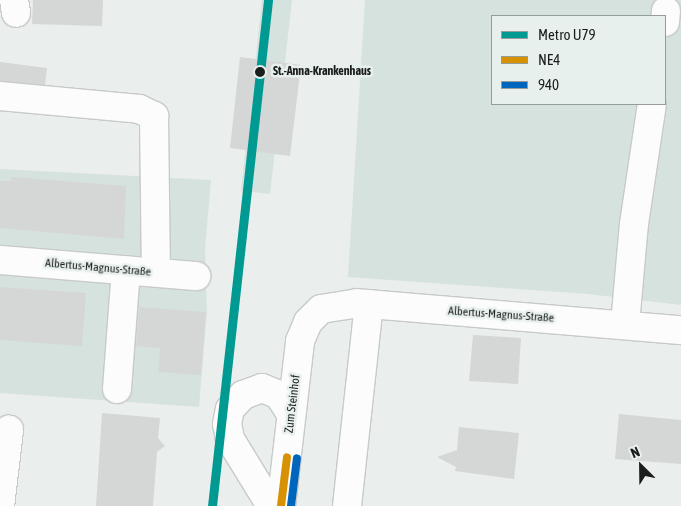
<!DOCTYPE html>
<meta charset="utf-8">
<style>
body{margin:0}
#map{position:relative;width:681px;height:506px;overflow:hidden;background:#eaeeed;font-family:"Asap Condensed",sans-serif}
div>[style]{position:absolute}
[style*='--x']{left:calc(var(--x)*1px);top:calc(var(--y)*1px);width:calc(var(--w)*1px);rotate:calc(var(--a)*1deg)}
.built>*{inset:0;background:#d6e2de}
.building>*{inset:0;background:#d5d7d6}
.roads{filter:drop-shadow(1px 0 #c7cac9) drop-shadow(-1px 0 #c7cac9) drop-shadow(0 1px #c7cac9) drop-shadow(0 -1px #c7cac9)}
.minor>*{height:28px;margin:-14px;padding:0 14px;transform-origin:14px;border-radius:14px;background:#fcfcfc}
.bus-1>*{height:8px;margin:-4px;padding:0 4px;transform-origin:4px;border-radius:4px;background:#d69104}
.bus-2>*{height:8px;margin:-4px;padding:0 4px;transform-origin:4px;border-radius:4px;background:#0065bd}
.metro-1>*{height:9px;margin:-4.5px;padding:0 4.5px;transform-origin:4.5px;border-radius:4.5px;background:#009a93}
.dots>*{width:14px;height:14px;translate:-50% -50%;box-sizing:border-box;border:2px solid #e8f0ee;border-radius:50%}
span{translate:-50% -50%;white-space:nowrap;text-align:center;line-height:1.15;-webkit-text-stroke:5px #e8f0ee;paint-order:stroke}
.stop-label{font-size:12px;color:#1a1d1c;font-weight:700}
.left{translate:0 -50%;text-align:left}
.street-label{font-size:12px;color:#1a1d1c}
.legend{position:absolute;left:491px;top:15px;width:175px;height:90px;box-sizing:border-box;background:#e8f0ee;border:1px solid #969c9a;margin:0;padding:6px 9px;list-style:none;font-size:15px;color:#1a1d1c}
.legend li{display:flex;align-items:center;gap:10px;height:25px}
.legend b{width:25px;border:1px solid #969c9a}
.north{position:absolute;left:616px;top:441px;width:50px;height:50px;-webkit-text-stroke:4px #e8f0ee;paint-order:stroke;rotate:337deg;font-size:14px;font-weight:700;line-height:20px;text-align:center;color:#1a1d1c}
.north::after{content:'';display:block;margin:auto;width:18px;height:22px;background:#1a1d1c;clip-path:polygon(50% 0,100% 100%,50% 72%,0 100%)}
</style>
<div id="map">
<div class="built">
<i style="clip-path:polygon(262px 0,292px 0,270px 194px,241px 191px)"></i>
<i style="clip-path:polygon(evenodd,365px 0,681px 0,681px 305px,588px 294px,348px 277px,365px 0,492px 16px,665px 16px,665px 104px,492px 104px,492px 16px)"></i>
<i style="clip-path:polygon(0 169px,211px 180px,205px 249px,207px 311px,199px 407px,0 393px)"></i>
</div>
<div class="building">
<i style="clip-path:polygon(33px 0,103px 0,102px 26px,32px 24px)"></i>
<i style="clip-path:polygon(240px 57px,301px 65px,290px 156px,230px 148px)"></i>
<i style="clip-path:polygon(0 62px,47px 68px,45px 85px,0 81px)"></i>
<i style="clip-path:polygon(11px 177px,126px 186px,124px 239px,0 228px,0 181px,12px 181px)"></i>
<i style="clip-path:polygon(0 287px,86px 293px,82px 346px,0 340px)"></i>
<i style="clip-path:polygon(139px 307px,206px 312px,201px 375px,158px 372px,160px 348px,136px 346px)"></i>
<i style="clip-path:polygon(473px 335px,521px 338px,518px 384px,469px 381px)"></i>
<i style="clip-path:polygon(102px 413px,160px 418px,158px 438px,165px 446px,157px 452px,153px 506px,96px 506px)"></i>
<i style="clip-path:polygon(619px 414px,681px 420px,681px 464px,615px 459px)"></i>
<i style="clip-path:polygon(459px 427px,519px 433px,514px 479px,455px 471px,456px 467px,437px 457px,457px 450px)"></i>
</div>
<div class="roads">
<div class="minor">
<i style="--x:14;--y:0;--w:13;--a:81"></i>
<i style="--x:665;--y:22;--w:11;--a:-85"></i>
<i style="--x:0;--y:96;--w:140;--a:5.3"></i>
<i style="--x:139;--y:109;--w:17;--a:25"></i>
<i style="--x:154;--y:116;--w:156;--a:89.3"></i>
<i style="--x:0;--y:260;--w:197;--a:4.7"></i>
<i style="--x:625;--y:324;--w:100;--a:-84.9"></i>
<i style="--x:634;--y:224;--w:121;--a:-81.5"></i>
<i style="--x:117;--y:389;--w:119;--a:-85.7"></i>
<i style="--x:0;--y:506;--w:77;--a:-83.2"></i>
<i style="--x:271;--y:506;--w:79;--a:-121.5"></i>
<i style="--x:230;--y:439;--w:15;--a:-101"></i>
<i style="--x:227;--y:424;--w:15;--a:-79"></i>
<i style="--x:230;--y:409;--w:19;--a:-47"></i>
<i style="--x:243;--y:395;--w:20;--a:-20"></i>
<i style="--x:262;--y:388;--w:18;--a:22"></i>
<i style="--x:279;--y:395;--w:22;--a:58"></i>
<i style="--x:281;--y:506;--w:166;--a:-83.4"></i>
<i style="--x:300;--y:341;--w:21;--a:-67"></i>
<i style="--x:308;--y:322;--w:18;--a:-45"></i>
<i style="--x:321;--y:309;--w:36;--a:-9"></i>
<i style="--x:357;--y:303;--w:325;--a:4.8"></i>
<i style="--x:347;--y:506;--w:203;--a:-83.8"></i>
</div>
</div>
<div class="bus-1">
<i style="--x:281;--y:506;--w:49;--a:-83"></i>
</div>
<div class="bus-2">
<i style="--x:291;--y:506;--w:48;--a:-82.9"></i>
</div>
<div class="metro-1">
<i style="--x:212;--y:506;--w:509;--a:-83.68"></i>
</div>
<div class="dots">
<i style="left:260px;top:72px;background:#1a1d1c"></i>
</div>
<div class="stop-label">
<span class="left" style="left:273px;top:72px">St.-Anna-Krankenhaus</span>
</div>
<div class="street-label">
<span style="left:98px;top:268px;rotate:5deg">Albertus-Magnus-Straße</span>
<span style="left:501px;top:315px;rotate:4deg">Albertus-Magnus-Straße</span>
<span style="left:293px;top:404px;rotate:-83deg">Zum Steinhof</span>
</div>
<ul class="legend">
<li><b style="height:6px;background:#009a93"></b>Metro U79</li>
<li><b style="height:6px;background:#d69104"></b>NE4</li>
<li><b style="height:6px;background:#0065bd"></b>940</li>
</ul>
<div class="north">N</div>
</div>
